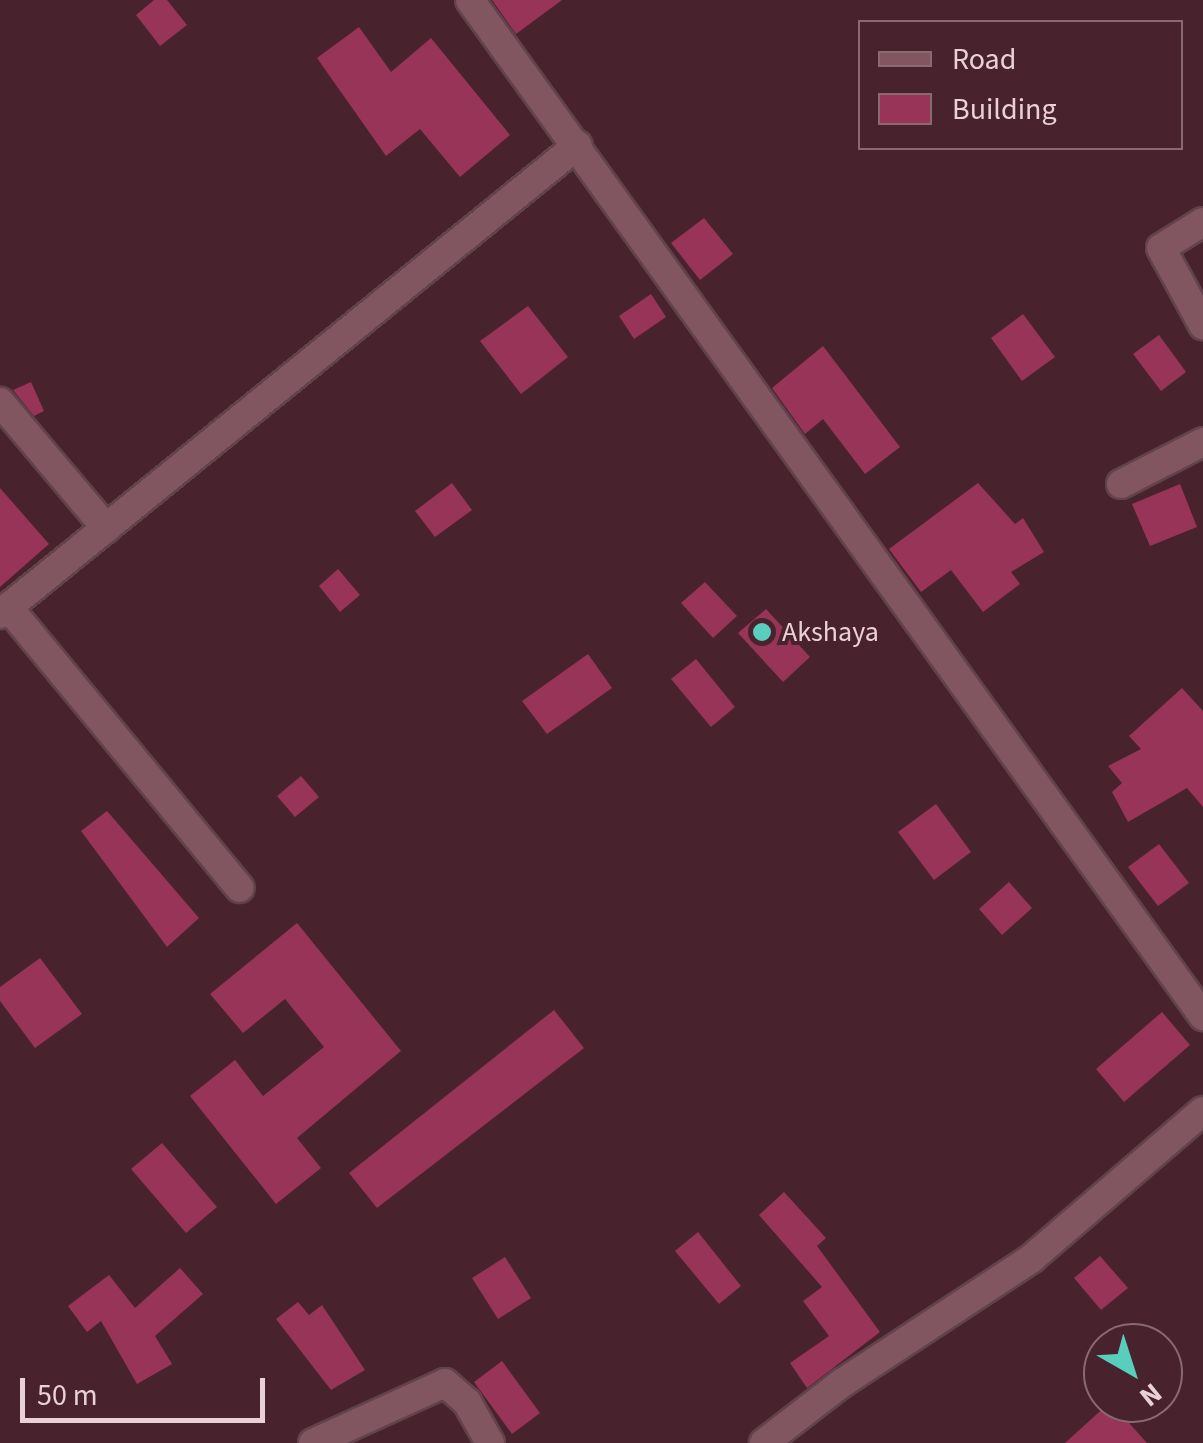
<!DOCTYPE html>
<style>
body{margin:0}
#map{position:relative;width:1203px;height:1443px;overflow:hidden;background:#48232e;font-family:"Source Sans 3",sans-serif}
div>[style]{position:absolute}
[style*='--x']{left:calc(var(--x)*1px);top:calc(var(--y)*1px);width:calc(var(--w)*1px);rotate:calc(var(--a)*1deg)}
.building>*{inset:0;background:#973457}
.roads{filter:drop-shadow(2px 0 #62424c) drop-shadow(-2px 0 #62424c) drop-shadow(0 2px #62424c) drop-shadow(0 -2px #62424c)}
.minor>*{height:28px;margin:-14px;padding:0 14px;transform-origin:14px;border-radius:14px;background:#815661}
.dots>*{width:28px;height:28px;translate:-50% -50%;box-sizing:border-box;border:5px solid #48232e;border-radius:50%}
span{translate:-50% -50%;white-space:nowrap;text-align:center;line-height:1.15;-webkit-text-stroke:8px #48232e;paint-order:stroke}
.poi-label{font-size:28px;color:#ead1d7}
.left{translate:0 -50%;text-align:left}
.legend{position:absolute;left:858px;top:20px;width:325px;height:130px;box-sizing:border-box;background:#48232e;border:2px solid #896972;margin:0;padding:12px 18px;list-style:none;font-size:30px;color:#ead1d7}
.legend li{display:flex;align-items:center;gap:20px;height:50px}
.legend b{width:50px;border:2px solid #896972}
.north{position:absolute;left:1083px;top:1323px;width:100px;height:100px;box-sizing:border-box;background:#48232e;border:2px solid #896972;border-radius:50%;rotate:141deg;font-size:28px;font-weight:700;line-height:40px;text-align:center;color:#ead1d7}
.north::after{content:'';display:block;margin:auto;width:35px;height:45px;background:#5acebc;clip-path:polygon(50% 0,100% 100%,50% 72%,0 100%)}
.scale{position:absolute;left:20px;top:1378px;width:245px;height:45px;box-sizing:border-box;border:5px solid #ead1d7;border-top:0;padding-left:12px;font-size:30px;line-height:35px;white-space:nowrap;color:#ead1d7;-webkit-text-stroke:8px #48232e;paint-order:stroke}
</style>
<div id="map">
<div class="building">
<i style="clip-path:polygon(154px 0,167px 0,187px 25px,160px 46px,136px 15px)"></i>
<i style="clip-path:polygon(492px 0,562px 0,516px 34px)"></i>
<i style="clip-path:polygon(359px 27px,391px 72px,431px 38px,510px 135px,460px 177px,420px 129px,386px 156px,317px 58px)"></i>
<i style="clip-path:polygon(704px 218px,733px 254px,700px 280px,671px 243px)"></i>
<i style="clip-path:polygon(651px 294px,666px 317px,634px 339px,619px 316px)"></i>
<i style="clip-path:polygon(528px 306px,568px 357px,521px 394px,480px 341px)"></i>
<i style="clip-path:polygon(1023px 314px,1055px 357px,1022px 381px,991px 338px)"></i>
<i style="clip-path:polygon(1159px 335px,1186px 372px,1161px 391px,1133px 354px)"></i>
<i style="clip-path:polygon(823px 346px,900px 447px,865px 474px,823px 419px,805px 434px,772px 388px)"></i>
<i style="clip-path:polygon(31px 382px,44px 411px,34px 416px,13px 390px)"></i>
<i style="clip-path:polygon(452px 483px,472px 510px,435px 537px,415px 511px)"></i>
<i style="clip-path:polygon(978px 483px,1015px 524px,1023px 518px,1044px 552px,1011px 572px,1020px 584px,983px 612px,951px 570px,921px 592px,889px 549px)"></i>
<i style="clip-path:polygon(1180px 484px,1197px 527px,1150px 546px,1132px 504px)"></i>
<i style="clip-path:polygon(0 488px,49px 544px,0 587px)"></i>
<i style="clip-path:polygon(338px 569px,360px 595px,340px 612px,319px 586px)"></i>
<i style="clip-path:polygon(705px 582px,737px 616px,713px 638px,681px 603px)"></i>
<i style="clip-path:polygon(766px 609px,810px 657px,783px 682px,738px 633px)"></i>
<i style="clip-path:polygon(588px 654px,612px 688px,547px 734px,522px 701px)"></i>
<i style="clip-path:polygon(696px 659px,735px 707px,711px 727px,671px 679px)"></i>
<i style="clip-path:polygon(1182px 688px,1203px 711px,1203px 807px,1187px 788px,1128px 822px,1112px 792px,1122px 783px,1108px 766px,1141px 749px,1129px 736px)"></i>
<i style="clip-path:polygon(301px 776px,319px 797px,295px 817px,277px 796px)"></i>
<i style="clip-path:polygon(936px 804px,971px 852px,934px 880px,898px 832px)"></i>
<i style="clip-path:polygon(107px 811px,199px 918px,167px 947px,81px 831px)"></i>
<i style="clip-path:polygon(1159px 844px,1189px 883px,1158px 906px,1128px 867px)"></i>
<i style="clip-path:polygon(1009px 882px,1032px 908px,1002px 935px,979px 909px)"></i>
<i style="clip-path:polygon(297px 923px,401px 1051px,297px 1138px,321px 1168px,276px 1204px,190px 1096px,235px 1060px,263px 1096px,324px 1047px,285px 999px,243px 1033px,210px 994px)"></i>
<i style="clip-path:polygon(40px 958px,82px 1014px,35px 1048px,0 1001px,0 987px)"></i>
<i style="clip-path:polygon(554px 1010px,584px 1048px,377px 1208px,349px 1173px)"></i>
<i style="clip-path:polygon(1162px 1012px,1190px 1045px,1124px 1102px,1096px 1069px)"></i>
<i style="clip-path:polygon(162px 1143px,217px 1207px,186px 1233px,131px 1169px)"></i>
<i style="clip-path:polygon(784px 1192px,826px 1238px,817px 1246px,880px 1332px,807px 1388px,790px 1363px,829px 1336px,803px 1301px,822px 1287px,759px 1215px)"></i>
<i style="clip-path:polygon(698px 1232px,741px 1286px,719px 1304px,675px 1251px)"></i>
<i style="clip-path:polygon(1100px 1256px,1128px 1288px,1101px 1310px,1074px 1278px)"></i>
<i style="clip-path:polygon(505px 1257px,531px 1298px,498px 1319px,472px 1278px)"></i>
<i style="clip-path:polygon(180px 1268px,203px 1294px,155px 1336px,172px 1364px,137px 1384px,101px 1321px,87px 1332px,68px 1306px,109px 1275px,135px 1308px)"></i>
<i style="clip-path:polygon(298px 1302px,309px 1315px,322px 1305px,365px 1370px,331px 1390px,276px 1319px)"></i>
<i style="clip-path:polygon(502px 1361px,540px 1413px,512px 1434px,474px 1382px)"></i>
<i style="clip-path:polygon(1111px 1403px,1147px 1443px,1065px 1443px,1109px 1403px)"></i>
</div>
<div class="roads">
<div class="minor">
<i style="--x:470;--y:0;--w:1253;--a:54.19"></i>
<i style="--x:1203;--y:222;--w:49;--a:148.2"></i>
<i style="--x:1161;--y:248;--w:88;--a:61.4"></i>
<i style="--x:0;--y:402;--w:165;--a:49.9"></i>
<i style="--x:1121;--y:484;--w:92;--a:-27.1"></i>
<i style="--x:8;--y:607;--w:364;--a:50.5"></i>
<i style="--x:0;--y:614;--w:744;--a:-39.06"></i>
<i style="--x:313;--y:1443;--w:145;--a:-24.4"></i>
<i style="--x:445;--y:1383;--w:29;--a:41"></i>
<i style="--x:467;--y:1402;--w:47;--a:60.7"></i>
<i style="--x:764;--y:1443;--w:98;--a:-37.6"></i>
<i style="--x:842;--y:1383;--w:227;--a:-33.3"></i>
<i style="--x:1032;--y:1258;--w:225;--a:-40.7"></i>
</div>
</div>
<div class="dots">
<i style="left:762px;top:632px;background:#5acebc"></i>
</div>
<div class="poi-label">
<span class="left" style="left:782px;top:632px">Akshaya</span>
</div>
<ul class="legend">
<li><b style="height:12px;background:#815661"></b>Road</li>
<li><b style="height:28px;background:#973457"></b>Building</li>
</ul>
<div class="north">N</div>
<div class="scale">50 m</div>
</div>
